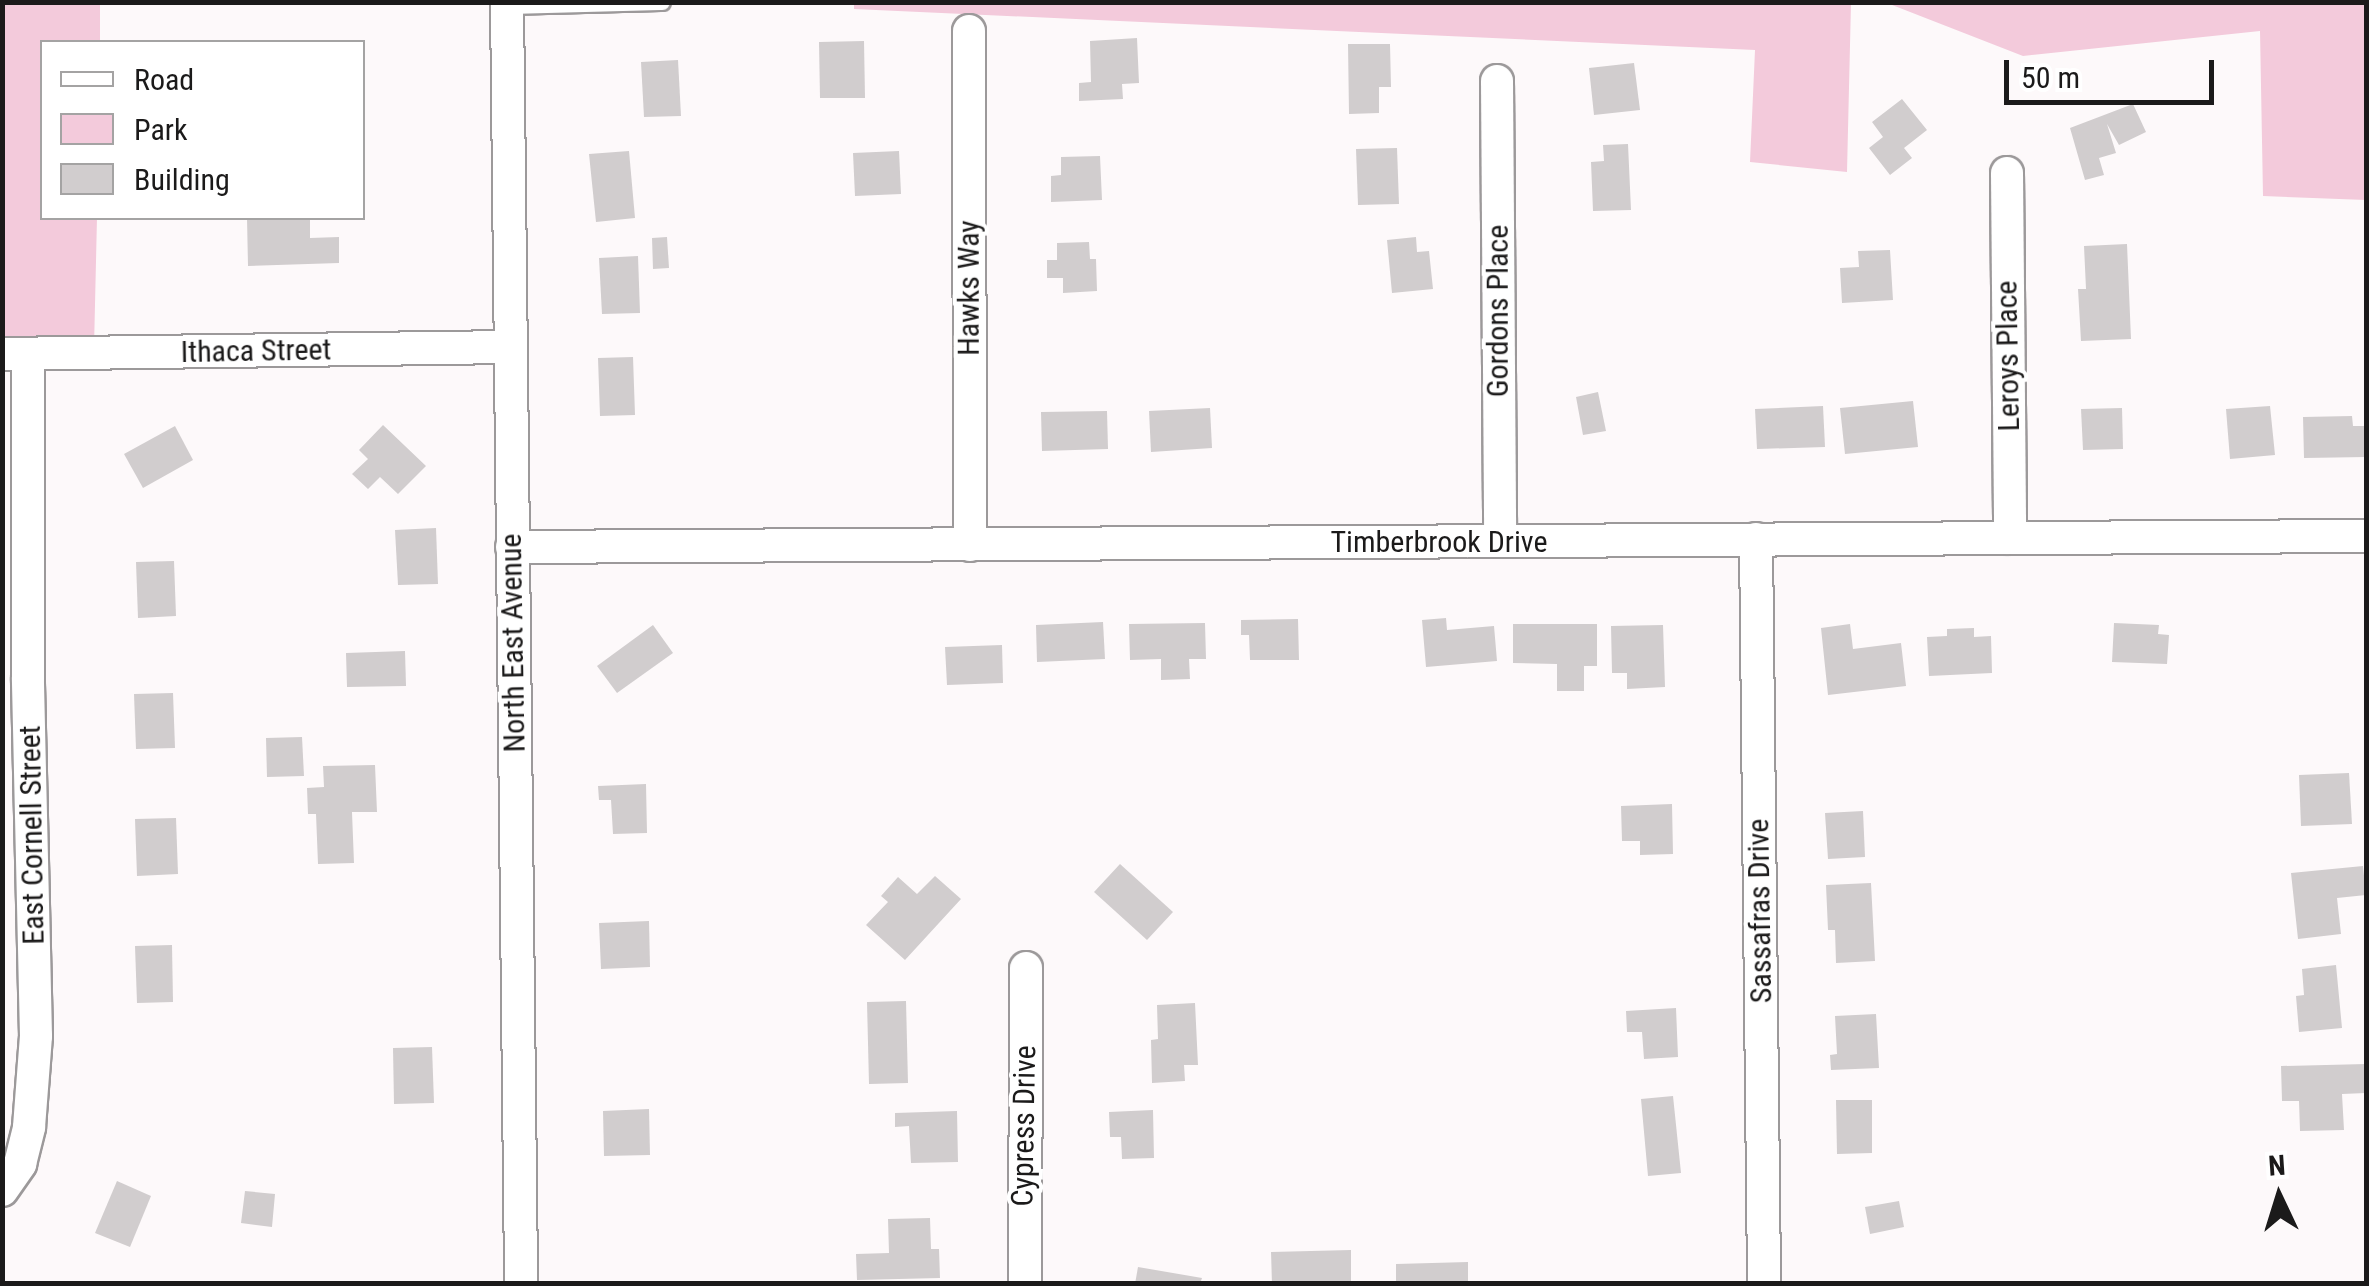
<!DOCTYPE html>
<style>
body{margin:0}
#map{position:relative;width:2369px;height:1286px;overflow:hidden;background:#fdf9fa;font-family:"Roboto Condensed",sans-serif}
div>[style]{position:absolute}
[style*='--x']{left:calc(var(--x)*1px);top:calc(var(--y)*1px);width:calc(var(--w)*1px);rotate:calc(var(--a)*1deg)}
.green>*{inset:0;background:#f3cadb}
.building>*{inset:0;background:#d1cdce}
.roads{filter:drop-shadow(2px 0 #9c999a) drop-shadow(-2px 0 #9c999a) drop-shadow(0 2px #9c999a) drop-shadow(0 -2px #9c999a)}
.lane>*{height:15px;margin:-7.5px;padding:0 7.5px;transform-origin:7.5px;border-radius:7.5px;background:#fff}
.street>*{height:32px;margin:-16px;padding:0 16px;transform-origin:16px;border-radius:16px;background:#fff}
span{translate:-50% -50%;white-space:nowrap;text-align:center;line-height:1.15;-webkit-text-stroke:8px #fff;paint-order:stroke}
.street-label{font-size:30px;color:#1b1a1a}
.frame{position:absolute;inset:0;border:5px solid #1b1a1a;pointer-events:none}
.legend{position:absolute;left:40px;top:40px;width:325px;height:180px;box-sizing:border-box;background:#fff;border:2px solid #a4a3a3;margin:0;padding:12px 18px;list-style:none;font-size:30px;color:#1b1a1a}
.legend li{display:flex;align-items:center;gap:20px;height:50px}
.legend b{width:50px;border:2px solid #a4a3a3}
.north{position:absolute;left:2229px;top:1146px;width:100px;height:100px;-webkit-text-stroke:8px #fff;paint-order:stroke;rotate:356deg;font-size:28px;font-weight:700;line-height:40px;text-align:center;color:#1b1a1a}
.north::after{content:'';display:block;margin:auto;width:35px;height:45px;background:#1b1a1a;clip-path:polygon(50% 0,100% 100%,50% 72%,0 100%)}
.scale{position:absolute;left:2004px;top:60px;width:210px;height:45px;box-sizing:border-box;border:5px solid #1b1a1a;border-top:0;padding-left:12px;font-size:30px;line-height:35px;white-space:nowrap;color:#1b1a1a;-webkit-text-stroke:8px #fff;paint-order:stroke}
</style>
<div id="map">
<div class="green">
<i style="clip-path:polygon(2px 3px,100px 3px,100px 42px,42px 42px,42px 218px,97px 218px,94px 348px,3px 350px)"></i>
<i style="clip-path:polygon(854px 3px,1851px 3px,1847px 172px,1750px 162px,1755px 50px,854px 9px)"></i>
<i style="clip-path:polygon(1887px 3px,2366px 3px,2366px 200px,2263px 196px,2260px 31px,2023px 56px)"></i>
</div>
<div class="building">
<i style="clip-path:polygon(1137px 38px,1139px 83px,1122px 84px,1123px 99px,1079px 101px,1079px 83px,1091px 82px,1090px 41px)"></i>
<i style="clip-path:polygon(864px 41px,865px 98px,820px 98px,819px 42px)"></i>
<i style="clip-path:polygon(1348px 44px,1390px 44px,1391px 87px,1379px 87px,1379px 113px,1349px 114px)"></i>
<i style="clip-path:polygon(678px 60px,681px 116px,644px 117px,641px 62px)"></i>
<i style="clip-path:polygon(1634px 63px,1640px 110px,1594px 115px,1589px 68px)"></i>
<i style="clip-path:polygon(1902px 99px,1927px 130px,1904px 148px,1912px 158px,1890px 175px,1869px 148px,1883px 137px,1872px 122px)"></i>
<i style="clip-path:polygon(2133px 104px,2146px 132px,2119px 145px,2107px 124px,2116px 153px,2099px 158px,2104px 175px,2085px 180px,2070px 128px)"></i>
<i style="clip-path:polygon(1628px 144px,1631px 210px,1593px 211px,1591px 162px,1604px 161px,1603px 145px)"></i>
<i style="clip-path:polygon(1397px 148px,1399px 204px,1358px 205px,1356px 149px)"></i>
<i style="clip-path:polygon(629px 151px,635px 218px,596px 222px,589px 154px)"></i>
<i style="clip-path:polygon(899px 151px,901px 194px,855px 196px,853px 153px)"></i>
<i style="clip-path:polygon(1100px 156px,1102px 200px,1051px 202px,1051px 176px,1061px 175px,1061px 157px)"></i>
<i style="clip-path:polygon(247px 218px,310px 218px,310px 238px,339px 237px,339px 263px,248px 266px)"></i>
<i style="clip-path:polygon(667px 237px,669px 268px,653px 269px,652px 238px)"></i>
<i style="clip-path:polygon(1416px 237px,1417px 252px,1429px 251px,1433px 289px,1392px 293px,1387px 240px)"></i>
<i style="clip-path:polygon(1089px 242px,1090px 259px,1096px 259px,1097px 291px,1063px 293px,1063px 278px,1047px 278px,1047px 260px,1057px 260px,1057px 243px)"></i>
<i style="clip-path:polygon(2127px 244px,2131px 339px,2081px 341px,2078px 289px,2086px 289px,2084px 246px)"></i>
<i style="clip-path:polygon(1890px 250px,1893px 300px,1842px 303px,1840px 268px,1859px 267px,1858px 251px)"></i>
<i style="clip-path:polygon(638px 256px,640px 313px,602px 314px,599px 258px)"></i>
<i style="clip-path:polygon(633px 357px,635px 415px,600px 416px,598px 358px)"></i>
<i style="clip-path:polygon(1598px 392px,1606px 431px,1583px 435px,1576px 397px)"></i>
<i style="clip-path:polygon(1913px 401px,1918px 447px,1845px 454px,1840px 408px)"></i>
<i style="clip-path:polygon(1823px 406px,1825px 447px,1757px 449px,1755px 409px)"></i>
<i style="clip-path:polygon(2270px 406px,2275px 455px,2230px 459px,2226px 409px)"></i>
<i style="clip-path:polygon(1210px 408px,1212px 448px,1151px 452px,1149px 411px)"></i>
<i style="clip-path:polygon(2122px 408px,2123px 449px,2083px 450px,2081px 409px)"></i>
<i style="clip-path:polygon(1107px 411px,1108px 449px,1042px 451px,1041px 412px)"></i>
<i style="clip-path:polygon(2352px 416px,2353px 426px,2366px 426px,2366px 457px,2304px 458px,2303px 417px)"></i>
<i style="clip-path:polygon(383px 425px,426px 466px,398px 494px,380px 477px,368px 489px,352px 474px,368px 459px,359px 450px)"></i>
<i style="clip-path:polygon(175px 426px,193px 460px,143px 488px,124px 454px)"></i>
<i style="clip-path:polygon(436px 528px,438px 584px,398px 585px,395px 530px)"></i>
<i style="clip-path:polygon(174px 561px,176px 616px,138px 618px,136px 562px)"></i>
<i style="clip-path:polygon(1446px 618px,1447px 630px,1494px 626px,1497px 661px,1426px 667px,1422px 620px)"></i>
<i style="clip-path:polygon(1298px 619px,1299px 660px,1250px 660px,1249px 635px,1241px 635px,1241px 620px)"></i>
<i style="clip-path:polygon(1103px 622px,1105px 659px,1037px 662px,1036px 625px)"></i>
<i style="clip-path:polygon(1205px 623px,1206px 659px,1189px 659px,1190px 679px,1161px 680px,1161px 659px,1130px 660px,1129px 624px)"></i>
<i style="clip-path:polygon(2114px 623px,2159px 625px,2158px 634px,2169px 635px,2167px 664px,2112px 662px)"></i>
<i style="clip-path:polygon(1513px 624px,1597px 624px,1597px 666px,1584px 666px,1584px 691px,1557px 691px,1557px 664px,1513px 663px)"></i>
<i style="clip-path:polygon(1850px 624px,1853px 649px,1901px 643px,1906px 686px,1828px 695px,1821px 628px)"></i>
<i style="clip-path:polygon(653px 625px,673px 653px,617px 693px,597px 666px)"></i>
<i style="clip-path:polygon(1663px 625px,1665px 687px,1627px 689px,1627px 673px,1612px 673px,1611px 626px)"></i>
<i style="clip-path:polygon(1974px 628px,1974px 637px,1991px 636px,1992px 673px,1929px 676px,1927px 637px,1947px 636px,1947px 629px)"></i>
<i style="clip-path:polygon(1002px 645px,1003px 683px,947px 685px,945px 647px)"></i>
<i style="clip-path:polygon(405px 651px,406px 686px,347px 687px,346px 653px)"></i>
<i style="clip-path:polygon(173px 693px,175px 748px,136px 749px,134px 694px)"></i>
<i style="clip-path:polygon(302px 737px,304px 776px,267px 777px,266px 738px)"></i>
<i style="clip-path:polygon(375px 765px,377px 812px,352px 812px,354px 863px,318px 864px,316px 814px,308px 814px,307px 788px,324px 787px,323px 766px)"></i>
<i style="clip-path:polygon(2349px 773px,2352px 824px,2301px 826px,2299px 775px)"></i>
<i style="clip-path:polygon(646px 784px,647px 833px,613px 834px,611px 800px,599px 800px,598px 786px)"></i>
<i style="clip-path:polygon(1672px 804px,1673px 854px,1640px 855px,1640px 841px,1622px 841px,1621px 806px)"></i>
<i style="clip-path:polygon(1863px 811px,1865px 857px,1828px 859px,1825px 813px)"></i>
<i style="clip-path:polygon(176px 818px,178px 874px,137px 876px,135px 819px)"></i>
<i style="clip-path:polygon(1120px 864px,1173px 912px,1147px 940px,1094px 892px)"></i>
<i style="clip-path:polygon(2363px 866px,2366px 895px,2337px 898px,2341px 934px,2298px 939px,2291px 873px)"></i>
<i style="clip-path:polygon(935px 876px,961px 899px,905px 960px,866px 925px,888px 902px,881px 896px,898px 877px,917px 894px)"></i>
<i style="clip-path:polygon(1871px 883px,1875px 961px,1836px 963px,1835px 930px,1828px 930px,1826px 885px)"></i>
<i style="clip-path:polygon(649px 921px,650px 967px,601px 969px,599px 923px)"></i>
<i style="clip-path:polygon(172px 945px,173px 1002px,137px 1003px,135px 946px)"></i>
<i style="clip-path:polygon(2336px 965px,2342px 1028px,2299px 1032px,2296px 996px,2304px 995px,2302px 969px)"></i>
<i style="clip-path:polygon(906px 1001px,908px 1083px,869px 1084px,867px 1002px)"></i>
<i style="clip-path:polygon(1195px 1003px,1198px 1065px,1184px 1065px,1185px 1081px,1152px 1083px,1151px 1040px,1158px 1039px,1157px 1005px)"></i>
<i style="clip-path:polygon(1676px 1008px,1678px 1057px,1644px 1059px,1642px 1032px,1627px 1032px,1626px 1011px)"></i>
<i style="clip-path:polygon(1876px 1014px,1879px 1068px,1831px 1070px,1830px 1055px,1837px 1054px,1835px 1016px)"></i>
<i style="clip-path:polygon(432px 1047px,434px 1103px,394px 1104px,393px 1048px)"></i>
<i style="clip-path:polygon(2366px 1064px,2366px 1093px,2342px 1094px,2344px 1130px,2300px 1131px,2299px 1101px,2282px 1101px,2281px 1066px)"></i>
<i style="clip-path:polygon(1673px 1096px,1681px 1173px,1648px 1176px,1641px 1099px)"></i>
<i style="clip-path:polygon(1836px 1100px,1872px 1100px,1872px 1153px,1837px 1154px)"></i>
<i style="clip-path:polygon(649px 1109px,650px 1155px,604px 1156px,603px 1111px)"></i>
<i style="clip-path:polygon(1153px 1110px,1154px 1158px,1122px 1159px,1121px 1137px,1110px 1137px,1109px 1112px)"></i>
<i style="clip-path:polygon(957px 1111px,958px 1162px,911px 1163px,909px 1126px,895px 1127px,895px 1113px)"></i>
<i style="clip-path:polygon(117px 1181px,151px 1196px,130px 1247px,95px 1233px)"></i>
<i style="clip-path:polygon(245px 1191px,275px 1194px,272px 1227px,241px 1223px)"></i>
<i style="clip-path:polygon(1899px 1201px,1904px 1227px,1870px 1234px,1865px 1207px)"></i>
<i style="clip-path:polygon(930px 1218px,931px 1249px,939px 1249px,940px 1278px,857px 1280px,856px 1254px,889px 1253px,888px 1219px)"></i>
<i style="clip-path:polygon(1351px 1250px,1351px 1284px,1272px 1284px,1271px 1252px)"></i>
<i style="clip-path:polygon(1468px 1262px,1468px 1284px,1396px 1284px,1396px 1264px)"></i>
<i style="clip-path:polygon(1138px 1267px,1202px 1278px,1200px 1284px,1135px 1284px)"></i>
</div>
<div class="roads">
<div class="lane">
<i style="--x:507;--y:6;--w:155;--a:-1.5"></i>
</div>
<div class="street">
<i style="--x:507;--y:2;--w:1282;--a:89.37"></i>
<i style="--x:969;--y:31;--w:514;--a:89.89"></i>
<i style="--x:1497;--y:81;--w:460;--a:89.6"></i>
<i style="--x:2007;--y:173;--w:365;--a:89.5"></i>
<i style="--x:2;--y:354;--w:508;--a:-0.79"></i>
<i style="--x:1756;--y:539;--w:745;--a:89.38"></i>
<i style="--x:512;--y:547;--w:1854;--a:-0.34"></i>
<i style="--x:2;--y:1190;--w:32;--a:-55"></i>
<i style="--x:20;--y:1164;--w:38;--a:-76"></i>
<i style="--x:29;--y:1127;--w:91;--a:-85.6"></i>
<i style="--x:36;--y:1036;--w:358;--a:-91.3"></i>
<i style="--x:28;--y:678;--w:324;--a:-90"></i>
<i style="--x:1025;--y:1284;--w:316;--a:-89.8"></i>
</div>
</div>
<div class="street-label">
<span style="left:969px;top:288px;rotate:-90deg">Hawks Way</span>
<span style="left:1498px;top:311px;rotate:-90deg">Gordons Place</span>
<span style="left:256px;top:351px;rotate:-1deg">Ithaca Street</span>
<span style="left:2008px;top:356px;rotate:-91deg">Leroys Place</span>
<span style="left:1439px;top:542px">Timberbrook Drive</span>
<span style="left:513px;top:643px;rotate:-91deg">North East Avenue</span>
<span style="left:32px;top:835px;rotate:-91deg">East Cornell Street</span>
<span style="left:1760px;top:911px;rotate:-91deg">Sassafras Drive</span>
<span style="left:1024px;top:1126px;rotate:-89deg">Cypress Drive</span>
</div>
<div class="frame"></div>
<ul class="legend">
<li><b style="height:12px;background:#fff"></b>Road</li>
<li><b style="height:28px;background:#f3cadb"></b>Park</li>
<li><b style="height:28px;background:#d1cdce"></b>Building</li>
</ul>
<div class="north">N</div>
<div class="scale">50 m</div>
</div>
